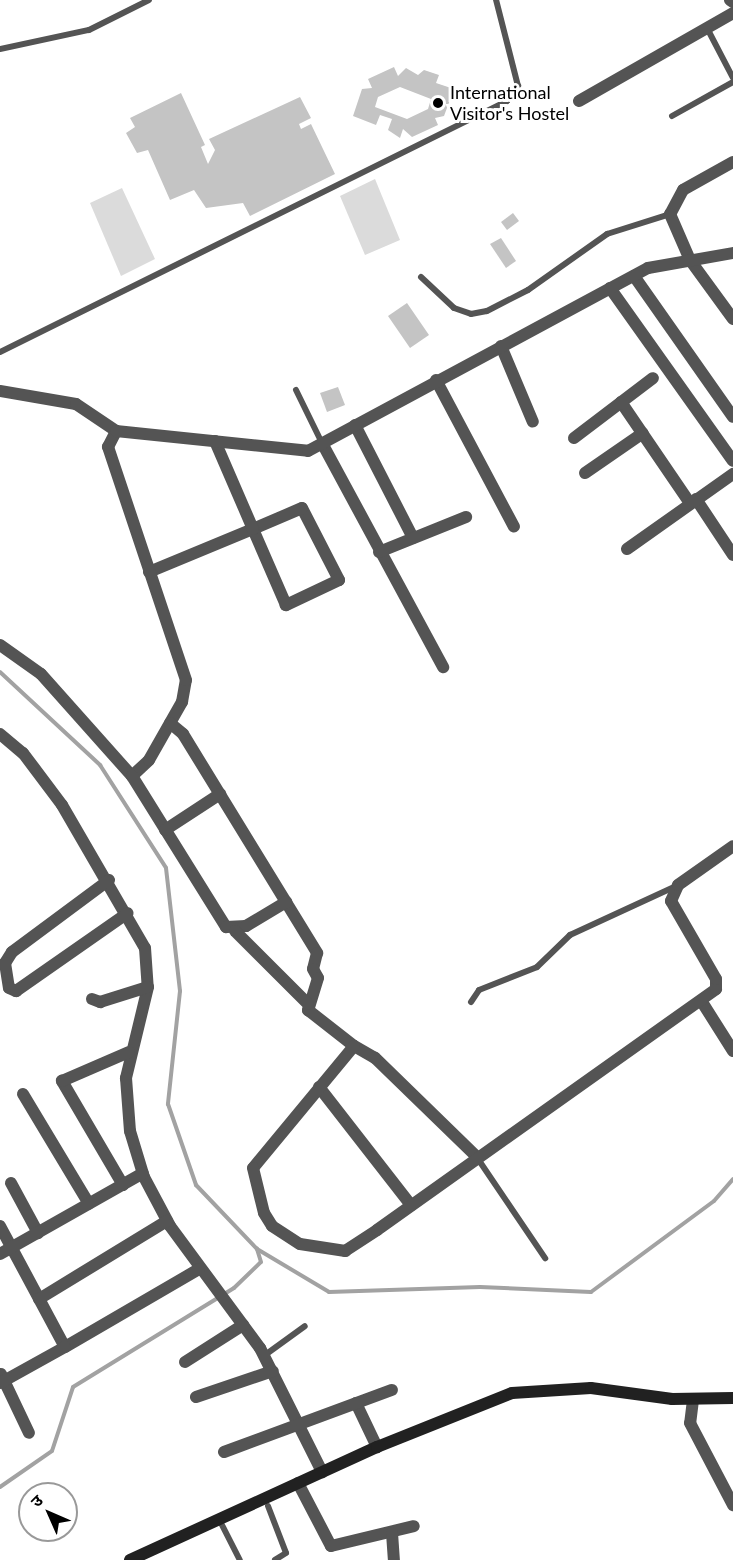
<!DOCTYPE html>
<meta charset="utf-8">
<style>
body{margin:0}
#map{position:relative;width:733px;height:1560px;overflow:hidden;background:#fff;font-family:Lato,"Noto Sans Devanagari",sans-serif}
div>[style]{position:absolute}
[style*='--x']{left:calc(var(--x)*1px);top:calc(var(--y)*1px);width:calc(var(--w)*1px);rotate:calc(var(--a)*1deg)}
.green>*{inset:0;background:#dbdbdb}
.stream>*{height:4px;margin:-2px;padding:0 2px;transform-origin:2px;border-radius:2px;background:#a2a2a2}
.building>*{inset:0;background:#c4c4c4}
.lane>*{height:6px;margin:-3px;padding:0 3px;transform-origin:3px;border-radius:3px;background:#545454}
.street>*{height:12px;margin:-6px;padding:0 6px;transform-origin:6px;border-radius:6px;background:#545454}
.secondary>*{height:12px;margin:-6px;padding:0 6px;transform-origin:6px;border-radius:6px;background:#212121}
.dots>*{width:16px;height:16px;translate:-50% -50%;box-sizing:border-box;border:3px solid #fff;border-radius:50%}
span{translate:-50% -50%;white-space:nowrap;text-align:center;line-height:1.15;-webkit-text-stroke:6px #fff;paint-order:stroke}
.poi-label{font-size:18px;color:#000}
.left{translate:0 -50%;text-align:left}
.north{position:absolute;left:18px;top:1482px;width:60px;height:60px;box-sizing:border-box;background:#fff;border:2px solid #999;border-radius:50%;rotate:315deg;font-size:16px;font-weight:700;line-height:24px;text-align:center;color:#000}
.north::after{content:'';display:block;margin:auto;width:21px;height:27px;background:#000;clip-path:polygon(50% 0,100% 100%,50% 72%,0 100%)}
</style>
<div id="map">
<div class="green">
<i style="clip-path:polygon(375px 179px,400px 240px,365px 255px,340px 196px)"></i>
<i style="clip-path:polygon(122px 188px,155px 259px,121px 276px,90px 203px)"></i>
</div>
<div class="stream">
<i style="--x:0;--y:672;--w:137;--a:42.9"></i>
<i style="--x:100;--y:765;--w:122;--a:57.3"></i>
<i style="--x:166;--y:868;--w:124;--a:83.5"></i>
<i style="--x:180;--y:991;--w:114;--a:96.1"></i>
<i style="--x:168;--y:1104;--w:86;--a:70.9"></i>
<i style="--x:196;--y:1185;--w:88;--a:46.4"></i>
<i style="--x:257;--y:1249;--w:84;--a:30.8"></i>
<i style="--x:329;--y:1292;--w:151;--a:-1.9"></i>
<i style="--x:480;--y:1287;--w:111;--a:2.6"></i>
<i style="--x:591;--y:1292;--w:153;--a:-36.5"></i>
<i style="--x:714;--y:1201;--w:29;--a:-49"></i>
<i style="--x:0;--y:1487;--w:63;--a:-34.7"></i>
<i style="--x:52;--y:1451;--w:67;--a:-71.8"></i>
<i style="--x:73;--y:1387;--w:189;--a:-31.6"></i>
<i style="--x:234;--y:1288;--w:37;--a:-44"></i>
<i style="--x:261;--y:1262;--w:14;--a:-107"></i>
</div>
<div class="building">
<i style="clip-path:polygon(evenodd,394px 67px,398px 76px,406px 68px,418px 75px,424px 70px,439px 75px,436px 83px,454px 89px,444px 116px,435px 118px,438px 125px,412px 137px,403px 129px,400px 138px,388px 130px,392px 119px,380px 115px,376px 125px,353px 116px,362px 89px,372px 88px,368px 79px,394px 67px,400px 87px,431px 99px,428px 109px,407px 119px,375px 107px,378px 97px,400px 87px)"></i>
<i style="clip-path:polygon(181px 93px,205px 145px,201px 147px,208px 164px,215px 150px,209px 139px,300px 97px,311px 118px,299px 124px,301px 129px,311px 124px,335px 174px,250px 216px,243px 203px,206px 208px,194px 190px,170px 200px,148px 150px,137px 153px,126px 133px,135px 127px,130px 118px)"></i>
<i style="clip-path:polygon(513px 213px,519px 221px,507px 230px,501px 222px)"></i>
<i style="clip-path:polygon(501px 238px,516px 261px,506px 268px,490px 244px)"></i>
<i style="clip-path:polygon(407px 303px,429px 335px,410px 348px,388px 316px)"></i>
<i style="clip-path:polygon(338px 387px,345px 405px,327px 412px,320px 393px)"></i>
</div>
<div class="lane">
<i style="--x:707;--y:28;--w:56;--a:62.5"></i>
<i style="--x:0;--y:49;--w:91;--a:-12.1"></i>
<i style="--x:89;--y:30;--w:67;--a:-26.6"></i>
<i style="--x:672;--y:116;--w:70;--a:-29.1"></i>
<i style="--x:421;--y:277;--w:45;--a:43.2"></i>
<i style="--x:454;--y:308;--w:18;--a:19"></i>
<i style="--x:471;--y:314;--w:16;--a:-11"></i>
<i style="--x:487;--y:311;--w:46;--a:-27.1"></i>
<i style="--x:528;--y:290;--w:97;--a:-35.3"></i>
<i style="--x:607;--y:234;--w:66;--a:-17.6"></i>
<i style="--x:0;--y:352;--w:566;--a:-26.34"></i>
<i style="--x:507;--y:101;--w:19;--a:-54"></i>
<i style="--x:518;--y:86;--w:89;--a:-104.3"></i>
<i style="--x:296;--y:390;--w:59;--a:63.9"></i>
<i style="--x:471;--y:1002;--w:14;--a:-56"></i>
<i style="--x:479;--y:990;--w:62;--a:-21.6"></i>
<i style="--x:537;--y:967;--w:46;--a:-44.1"></i>
<i style="--x:570;--y:935;--w:117;--a:-24.8"></i>
<i style="--x:478;--y:1159;--w:120;--a:55.9"></i>
<i style="--x:265;--y:1355;--w:49;--a:-35.9"></i>
<i style="--x:268;--y:1506;--w:50;--a:69"></i>
<i style="--x:286;--y:1553;--w:13;--a:148"></i>
<i style="--x:222;--y:1525;--w:39;--a:63"></i>
</div>
<div class="street">
<i style="--x:730;--y:0;--w:4;--a:34"></i>
<i style="--x:579;--y:101;--w:177;--a:-29.7"></i>
<i style="--x:733;--y:162;--w:57;--a:150.8"></i>
<i style="--x:683;--y:190;--w:27;--a:118"></i>
<i style="--x:670;--y:214;--w:50;--a:66.5"></i>
<i style="--x:690;--y:260;--w:73;--a:53.9"></i>
<i style="--x:634;--y:276;--w:172;--a:54.9"></i>
<i style="--x:610;--y:288;--w:212;--a:54.6"></i>
<i style="--x:501;--y:346;--w:82;--a:67.2"></i>
<i style="--x:436;--y:380;--w:166;--a:62"></i>
<i style="--x:0;--y:391;--w:77;--a:9.7"></i>
<i style="--x:76;--y:404;--w:48;--a:34"></i>
<i style="--x:621;--y:402;--w:122;--a:55.7"></i>
<i style="--x:355;--y:425;--w:127;--a:62.8"></i>
<i style="--x:574;--y:438;--w:99;--a:-37.2"></i>
<i style="--x:322;--y:443;--w:255;--a:61.6"></i>
<i style="--x:585;--y:473;--w:70;--a:-34.6"></i>
<i style="--x:696;--y:499;--w:67;--a:56.5"></i>
<i style="--x:302;--y:508;--w:81;--a:62.8"></i>
<i style="--x:339;--y:580;--w:59;--a:154.7"></i>
<i style="--x:286;--y:605;--w:83;--a:-113.5"></i>
<i style="--x:253;--y:529;--w:53;--a:-23.2"></i>
<i style="--x:627;--y:549;--w:130;--a:-35.3"></i>
<i style="--x:379;--y:552;--w:94;--a:-21.9"></i>
<i style="--x:149;--y:572;--w:113;--a:-22.5"></i>
<i style="--x:253;--y:529;--w:96;--a:-113.4"></i>
<i style="--x:0;--y:645;--w:50;--a:35.3"></i>
<i style="--x:41;--y:674;--w:137;--a:48.3"></i>
<i style="--x:132;--y:776;--w:23;--a:-43"></i>
<i style="--x:149;--y:760;--w:67;--a:-60.4"></i>
<i style="--x:182;--y:702;--w:22;--a:-80"></i>
<i style="--x:186;--y:680;--w:246;--a:-108.5"></i>
<i style="--x:108;--y:447;--w:18;--a:-63"></i>
<i style="--x:116;--y:431;--w:193;--a:5.9"></i>
<i style="--x:308;--y:451;--w:386;--a:-28.3"></i>
<i style="--x:648;--y:268;--w:86;--a:-10"></i>
<i style="--x:170;--y:723;--w:17;--a:40"></i>
<i style="--x:183;--y:734;--w:257;--a:58.5"></i>
<i style="--x:317;--y:953;--w:16;--a:104"></i>
<i style="--x:313;--y:969;--w:10;--a:61"></i>
<i style="--x:318;--y:978;--w:34;--a:107"></i>
<i style="--x:308;--y:1010;--w:58;--a:38"></i>
<i style="--x:0;--y:734;--w:30;--a:40"></i>
<i style="--x:23;--y:753;--w:65;--a:53.1"></i>
<i style="--x:62;--y:805;--w:165;--a:59.9"></i>
<i style="--x:145;--y:948;--w:39;--a:86"></i>
<i style="--x:148;--y:987;--w:94;--a:103.6"></i>
<i style="--x:126;--y:1078;--w:53;--a:85.7"></i>
<i style="--x:130;--y:1131;--w:48;--a:73.1"></i>
<i style="--x:144;--y:1177;--w:55;--a:62"></i>
<i style="--x:170;--y:1226;--w:152;--a:53.6"></i>
<i style="--x:260;--y:1348;--w:139;--a:63.4"></i>
<i style="--x:132;--y:776;--w:178;--a:58.1"></i>
<i style="--x:226;--y:927;--w:20;--a:-3"></i>
<i style="--x:246;--y:926;--w:47;--a:-31"></i>
<i style="--x:165;--y:830;--w:66;--a:-33.2"></i>
<i style="--x:109;--y:880;--w:121;--a:143.4"></i>
<i style="--x:12;--y:952;--w:13;--a:122"></i>
<i style="--x:5;--y:963;--w:25;--a:81"></i>
<i style="--x:9;--y:988;--w:8;--a:23"></i>
<i style="--x:16;--y:991;--w:136;--a:-34.9"></i>
<i style="--x:235;--y:931;--w:103;--a:45"></i>
<i style="--x:92;--y:999;--w:9;--a:21"></i>
<i style="--x:100;--y:1002;--w:50;--a:-17.4"></i>
<i style="--x:702;--y:1002;--w:58;--a:57.7"></i>
<i style="--x:319;--y:1087;--w:150;--a:52.1"></i>
<i style="--x:23;--y:1094;--w:128;--a:59"></i>
<i style="--x:478;--y:1158;--w:144;--a:-135.8"></i>
<i style="--x:375;--y:1058;--w:24;--a:-150"></i>
<i style="--x:354;--y:1046;--w:158;--a:129.6"></i>
<i style="--x:253;--y:1168;--w:46;--a:76.3"></i>
<i style="--x:264;--y:1213;--w:15;--a:58"></i>
<i style="--x:272;--y:1226;--w:33;--a:33"></i>
<i style="--x:300;--y:1244;--w:46;--a:8.8"></i>
<i style="--x:345;--y:1251;--w:38;--a:-33"></i>
<i style="--x:377;--y:1230;--w:416;--a:-35.4"></i>
<i style="--x:716;--y:989;--w:10;--a:-90"></i>
<i style="--x:716;--y:979;--w:90;--a:-120"></i>
<i style="--x:671;--y:901;--w:17;--a:-66"></i>
<i style="--x:678;--y:885;--w:67;--a:-35.3"></i>
<i style="--x:11;--y:1183;--w:57;--a:61.6"></i>
<i style="--x:123;--y:1185;--w:121;--a:-120.4"></i>
<i style="--x:62;--y:1081;--w:73;--a:-23.4"></i>
<i style="--x:0;--y:1226;--w:137;--a:61.8"></i>
<i style="--x:65;--y:1347;--w:155;--a:-30.2"></i>
<i style="--x:0;--y:1254;--w:164;--a:-29.5"></i>
<i style="--x:39;--y:1299;--w:150;--a:-31.4"></i>
<i style="--x:185;--y:1362;--w:69;--a:-32.5"></i>
<i style="--x:1;--y:1374;--w:65;--a:64.6"></i>
<i style="--x:0;--y:1383;--w:74;--a:-29"></i>
<i style="--x:196;--y:1397;--w:81;--a:-18.7"></i>
<i style="--x:693;--y:1400;--w:23;--a:97"></i>
<i style="--x:690;--y:1423;--w:93;--a:62.3"></i>
<i style="--x:356;--y:1403;--w:49;--a:64.5"></i>
<i style="--x:224;--y:1452;--w:179;--a:-20.3"></i>
<i style="--x:298;--y:1483;--w:71;--a:62.4"></i>
<i style="--x:331;--y:1546;--w:85;--a:-13.5"></i>
<i style="--x:392;--y:1533;--w:27;--a:86"></i>
</div>
<div class="secondary">
<i style="--x:130;--y:1560;--w:272;--a:-24.6"></i>
<i style="--x:377;--y:1447;--w:145;--a:-21.8"></i>
<i style="--x:512;--y:1393;--w:79;--a:-3.6"></i>
<i style="--x:591;--y:1388;--w:82;--a:7.7"></i>
<i style="--x:672;--y:1399;--w:61;--a:-0.9"></i>
</div>
<div class="dots">
<i style="left:438px;top:103px;background:#000"></i>
</div>
<div class="poi-label">
<span class="left" style="left:450px;top:103px">International<br>Visitor's Hostel</span>
</div>
<div class="north">उ</div>
</div>
